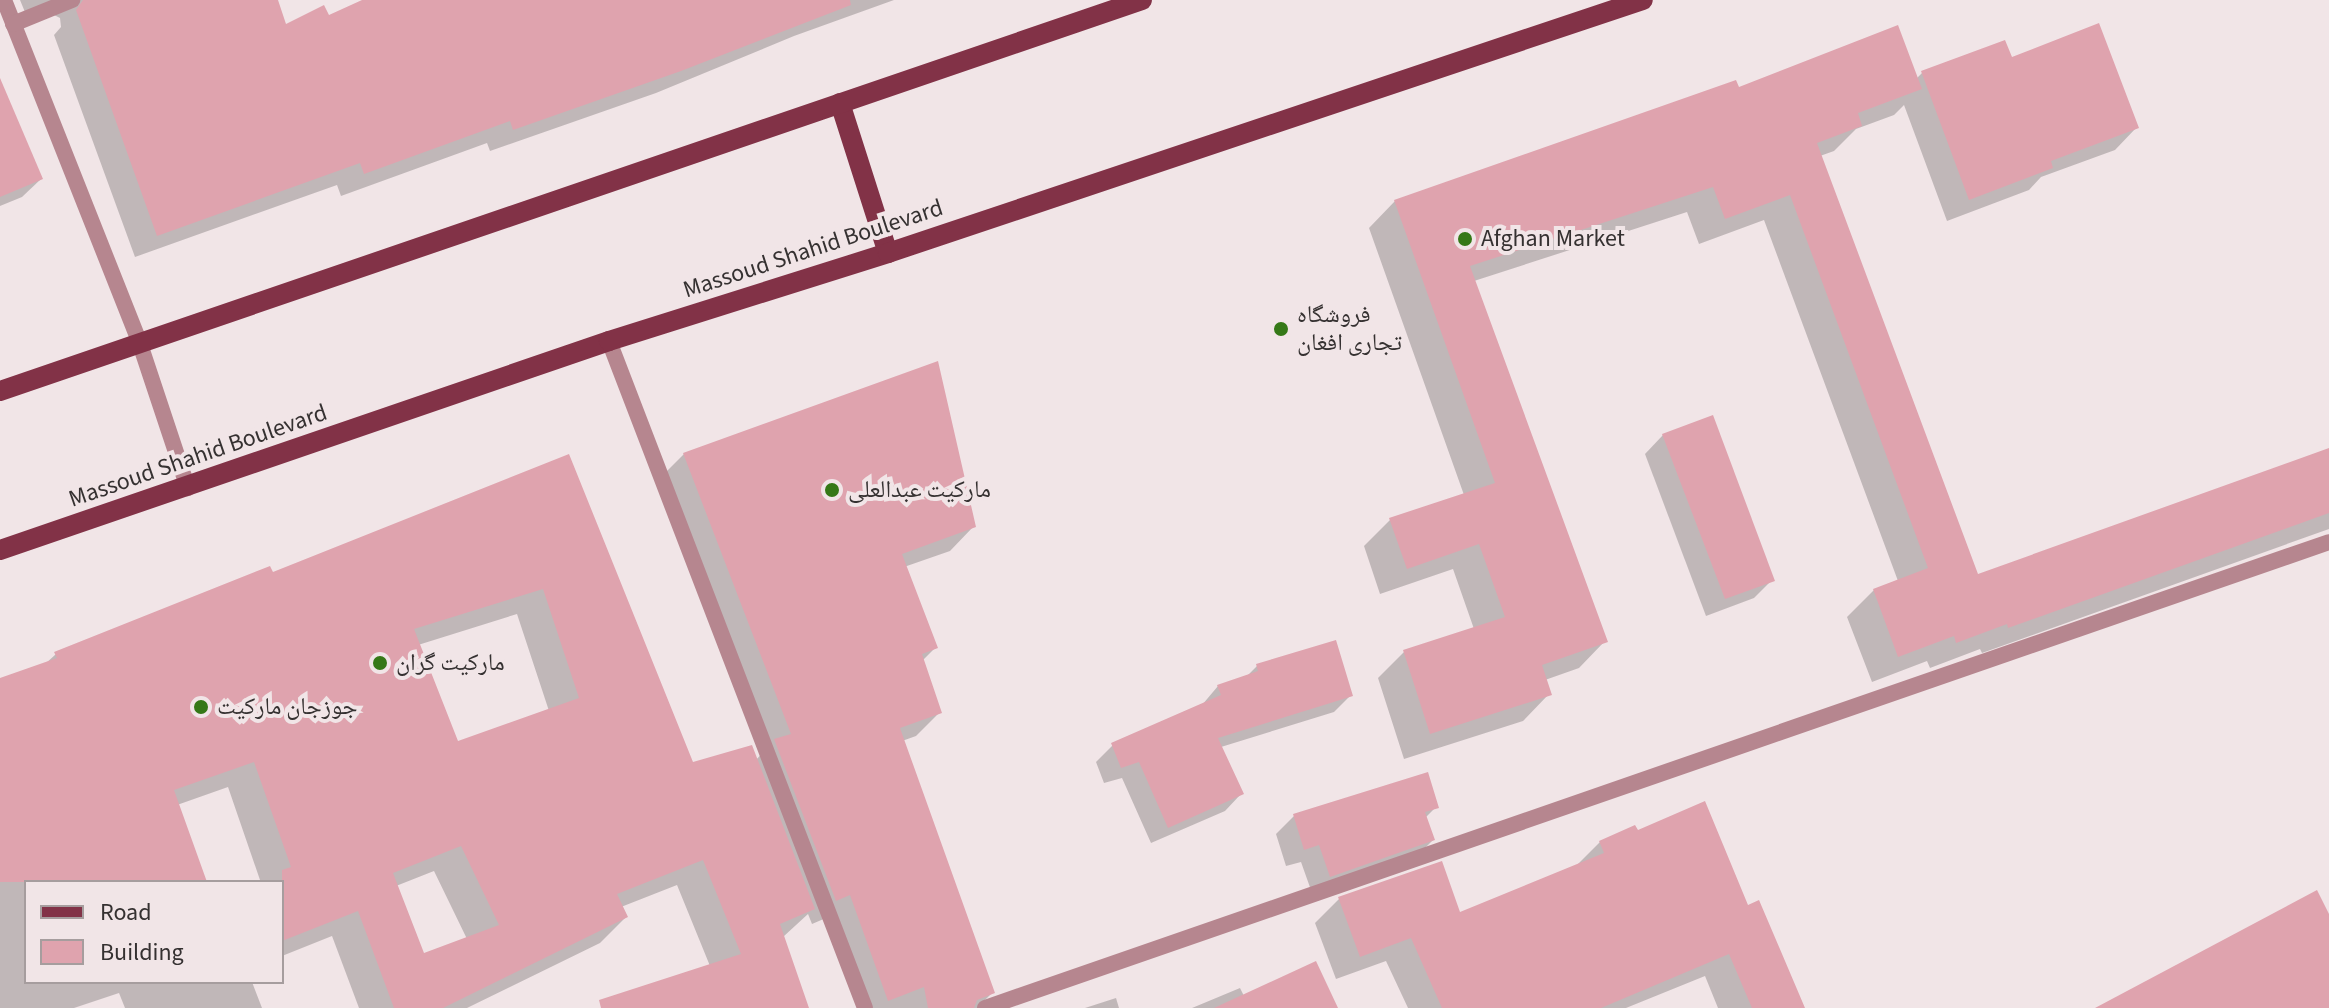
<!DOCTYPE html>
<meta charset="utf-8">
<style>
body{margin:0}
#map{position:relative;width:2329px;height:1008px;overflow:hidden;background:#f1e5e7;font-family:"Source Sans 3","Noto Naskh Arabic",sans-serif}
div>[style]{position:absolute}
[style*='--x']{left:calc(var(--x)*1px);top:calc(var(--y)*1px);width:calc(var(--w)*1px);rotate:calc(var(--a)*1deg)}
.shadow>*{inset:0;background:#0003}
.building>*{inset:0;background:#dfa3ae}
.street>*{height:16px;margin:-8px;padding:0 8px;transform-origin:8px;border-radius:8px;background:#b6868f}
.primary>*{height:20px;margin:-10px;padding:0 10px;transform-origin:10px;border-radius:10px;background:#823247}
.dots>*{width:22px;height:22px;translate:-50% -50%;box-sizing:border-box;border:4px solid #f1e5e7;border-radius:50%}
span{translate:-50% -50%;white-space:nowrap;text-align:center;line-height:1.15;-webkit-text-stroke:8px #f1e5e7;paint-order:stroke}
.poi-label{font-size:24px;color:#353131}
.left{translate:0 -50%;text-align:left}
.street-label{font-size:24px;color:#353131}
.legend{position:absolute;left:24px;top:880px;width:260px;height:104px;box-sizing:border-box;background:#f1e5e7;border:2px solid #a69d9e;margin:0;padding:10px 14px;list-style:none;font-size:24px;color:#353131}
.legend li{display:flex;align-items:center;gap:16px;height:40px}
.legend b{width:40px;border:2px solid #a69d9e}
</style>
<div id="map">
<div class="shadow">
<i style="clip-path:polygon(20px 0,276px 0,285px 26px,328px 17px,367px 0,894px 0,794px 36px,656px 93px,490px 151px,487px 143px,341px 196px,337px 185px,135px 257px,54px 35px,61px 27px,60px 18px,44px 10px,27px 17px)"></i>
<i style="clip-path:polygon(2010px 60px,2137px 127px,2115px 150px,2041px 177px,2029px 190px,1947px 221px,1904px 105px,1894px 115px,1856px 129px,1834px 151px,1820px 156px,1976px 576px,2329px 451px,2329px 529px,1982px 653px,1980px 649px,1930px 668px,1927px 661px,1872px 682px,1847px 617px,1874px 590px,1898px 581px,1764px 220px,1699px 244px,1687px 212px,1474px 281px,1605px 641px,1579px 668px,1545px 680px,1549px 694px,1523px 721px,1404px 759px,1378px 678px,1404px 652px,1474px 629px,1453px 569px,1380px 594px,1364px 546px,1390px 520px,1464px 495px,1369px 228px,1395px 201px,1738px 90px,1916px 79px,1922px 73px)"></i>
<i style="clip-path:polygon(0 82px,41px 179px,22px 197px,0 206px)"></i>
<i style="clip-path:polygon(1663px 435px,1772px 580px,1754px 598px,1706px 616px,1645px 454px)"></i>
<i style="clip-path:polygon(evenodd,684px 454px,974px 526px,950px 551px,904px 567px,935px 648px,922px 661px,940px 712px,916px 736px,902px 741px,993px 992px,977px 1008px,859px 1008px,826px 918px,812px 924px,808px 914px,783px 937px,807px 1008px,642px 1008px,710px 966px,677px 885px,621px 907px,626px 917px,600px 943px,467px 1008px,359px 1008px,332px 936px,282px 956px,282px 882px,254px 882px,260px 880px,228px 787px,177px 805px,205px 882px,26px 882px,26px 982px,252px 982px,262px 1008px,125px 1008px,119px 993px,74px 1008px,0 1008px,0 680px,44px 665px,56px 654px,272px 575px,568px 457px,692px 765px,756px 760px,764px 751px,660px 478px,684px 454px,517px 614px,549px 711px,457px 743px,418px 645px,517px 614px,684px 454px,434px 871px,467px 939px,423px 955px,396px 886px,434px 871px)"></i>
<i style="clip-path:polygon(1257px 666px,1351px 695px,1334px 712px,1221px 747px,1241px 794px,1225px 811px,1151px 843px,1122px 778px,1104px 783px,1096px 762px,1113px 745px,1202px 705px,1218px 686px,1245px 678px)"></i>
<i style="clip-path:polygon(1436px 807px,1425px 818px,1433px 840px,1415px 858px,1312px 893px,1301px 862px,1286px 866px,1276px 834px,1294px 816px)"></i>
<i style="clip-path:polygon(1637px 833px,1747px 907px,1803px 1008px,1718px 1008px,1705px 976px,1626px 1008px,1408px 1008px,1386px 961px,1336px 979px,1315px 923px,1339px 899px,1459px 915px,1575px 867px,1600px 842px)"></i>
<i style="clip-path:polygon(1240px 988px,1244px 996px,1336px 1008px,1192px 1008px)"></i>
<i style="clip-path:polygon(1116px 998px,1119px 1008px,1085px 1008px)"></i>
</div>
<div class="building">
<i style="clip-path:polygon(83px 0,278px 0,286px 24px,324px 5px,329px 15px,362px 0,850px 0,851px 5px,681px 71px,513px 130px,510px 121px,364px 174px,360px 163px,157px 236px,76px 10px)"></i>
<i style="clip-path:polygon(2099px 23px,2139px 128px,2051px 161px,2053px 168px,1969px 200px,1921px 71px,2005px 40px,2012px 57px)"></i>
<i style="clip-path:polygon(1898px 25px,1922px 89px,1858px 113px,1862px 126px,1817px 143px,1978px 574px,2329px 448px,2329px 513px,2008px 628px,2007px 624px,1956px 643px,1954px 636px,1898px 657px,1873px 589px,1928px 568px,1790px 195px,1725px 219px,1713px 187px,1470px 266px,1608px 642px,1542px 665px,1552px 695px,1430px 734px,1403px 650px,1505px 617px,1479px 544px,1407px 569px,1389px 518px,1495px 483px,1394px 200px,1736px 80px,1739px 87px)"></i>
<i style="clip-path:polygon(0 78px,43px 179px,0 197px)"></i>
<i style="clip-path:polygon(938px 361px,976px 527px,902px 554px,938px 648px,922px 654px,942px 713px,900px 728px,995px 993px,977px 1000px,974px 1008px,928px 1008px,924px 987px,888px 1001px,850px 895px,836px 901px,774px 739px,791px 734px,683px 453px)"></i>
<i style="clip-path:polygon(1713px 415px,1775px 581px,1725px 599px,1662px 434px)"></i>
<i style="clip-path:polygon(evenodd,569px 454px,693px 762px,752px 745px,815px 909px,780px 924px,809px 1008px,601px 1008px,599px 1000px,741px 954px,703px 860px,617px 894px,628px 917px,443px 1008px,394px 1008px,358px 911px,282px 941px,282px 870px,291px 867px,254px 762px,174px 790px,207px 882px,0 882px,0 678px,57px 658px,54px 652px,270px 566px,273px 572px,569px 454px,543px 589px,579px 698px,458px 741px,414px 629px,543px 589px,569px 454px,461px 846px,499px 925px,424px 953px,393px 873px,461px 846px)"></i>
<i style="clip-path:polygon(1336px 640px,1353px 696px,1218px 738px,1244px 794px,1168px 828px,1139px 762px,1121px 768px,1111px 743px,1221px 695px,1217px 685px,1258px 671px,1256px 664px)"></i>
<i style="clip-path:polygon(1428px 772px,1439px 808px,1425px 812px,1435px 840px,1330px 877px,1319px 845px,1304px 850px,1293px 814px)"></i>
<i style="clip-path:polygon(1705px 801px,1748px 905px,1759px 900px,1805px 1008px,1752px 1008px,1729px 954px,1601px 1008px,1442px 1008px,1411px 938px,1360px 957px,1338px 897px,1442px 861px,1460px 912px,1604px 853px,1599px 841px,1635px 825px,1638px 830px)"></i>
<i style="clip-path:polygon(2317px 890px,2329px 914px,2329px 1008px,2095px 1008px)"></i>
<i style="clip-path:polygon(1316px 961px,1338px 1008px,1214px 1008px)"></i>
</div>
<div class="street">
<i style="--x:4;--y:0;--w:370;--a:68.4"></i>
<i style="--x:140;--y:344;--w:152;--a:71.6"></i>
<i style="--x:13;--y:24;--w:64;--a:-22.1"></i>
<i style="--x:609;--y:341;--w:714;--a:69"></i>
<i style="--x:985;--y:1008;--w:1422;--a:-19.12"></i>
</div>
<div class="primary">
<i style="--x:840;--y:103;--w:157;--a:72.3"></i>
<i style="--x:0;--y:391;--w:1207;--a:-18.9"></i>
<i style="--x:0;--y:550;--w:644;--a:-18.94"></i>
<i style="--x:609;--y:341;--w:293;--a:-17.5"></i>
<i style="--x:888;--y:253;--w:796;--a:-18.53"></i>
</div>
<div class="dots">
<i style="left:1465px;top:239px;background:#357817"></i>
<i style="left:1281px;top:329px;background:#357817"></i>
<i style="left:832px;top:490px;background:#357817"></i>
<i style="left:380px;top:663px;background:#357817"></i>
<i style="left:201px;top:707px;background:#357817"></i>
</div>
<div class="poi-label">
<span class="left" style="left:1481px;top:239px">Afghan Market</span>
<span class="left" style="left:1297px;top:329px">فروشگاه<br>تجاری افغان</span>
<span class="left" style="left:848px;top:490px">مارکیت عبدالعلی</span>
<span class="left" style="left:396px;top:663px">مارکیت گران</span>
<span class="left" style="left:217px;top:707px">جوزجان مارکیت</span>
</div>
<div class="street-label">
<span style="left:813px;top:249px;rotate:-18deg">Massoud Shahid Boulevard</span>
<span style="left:198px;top:456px;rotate:-19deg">Massoud Shahid Boulevard</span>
</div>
<ul class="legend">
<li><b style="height:10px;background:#823247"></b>Road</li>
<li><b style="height:22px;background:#dfa3ae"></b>Building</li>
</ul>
</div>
